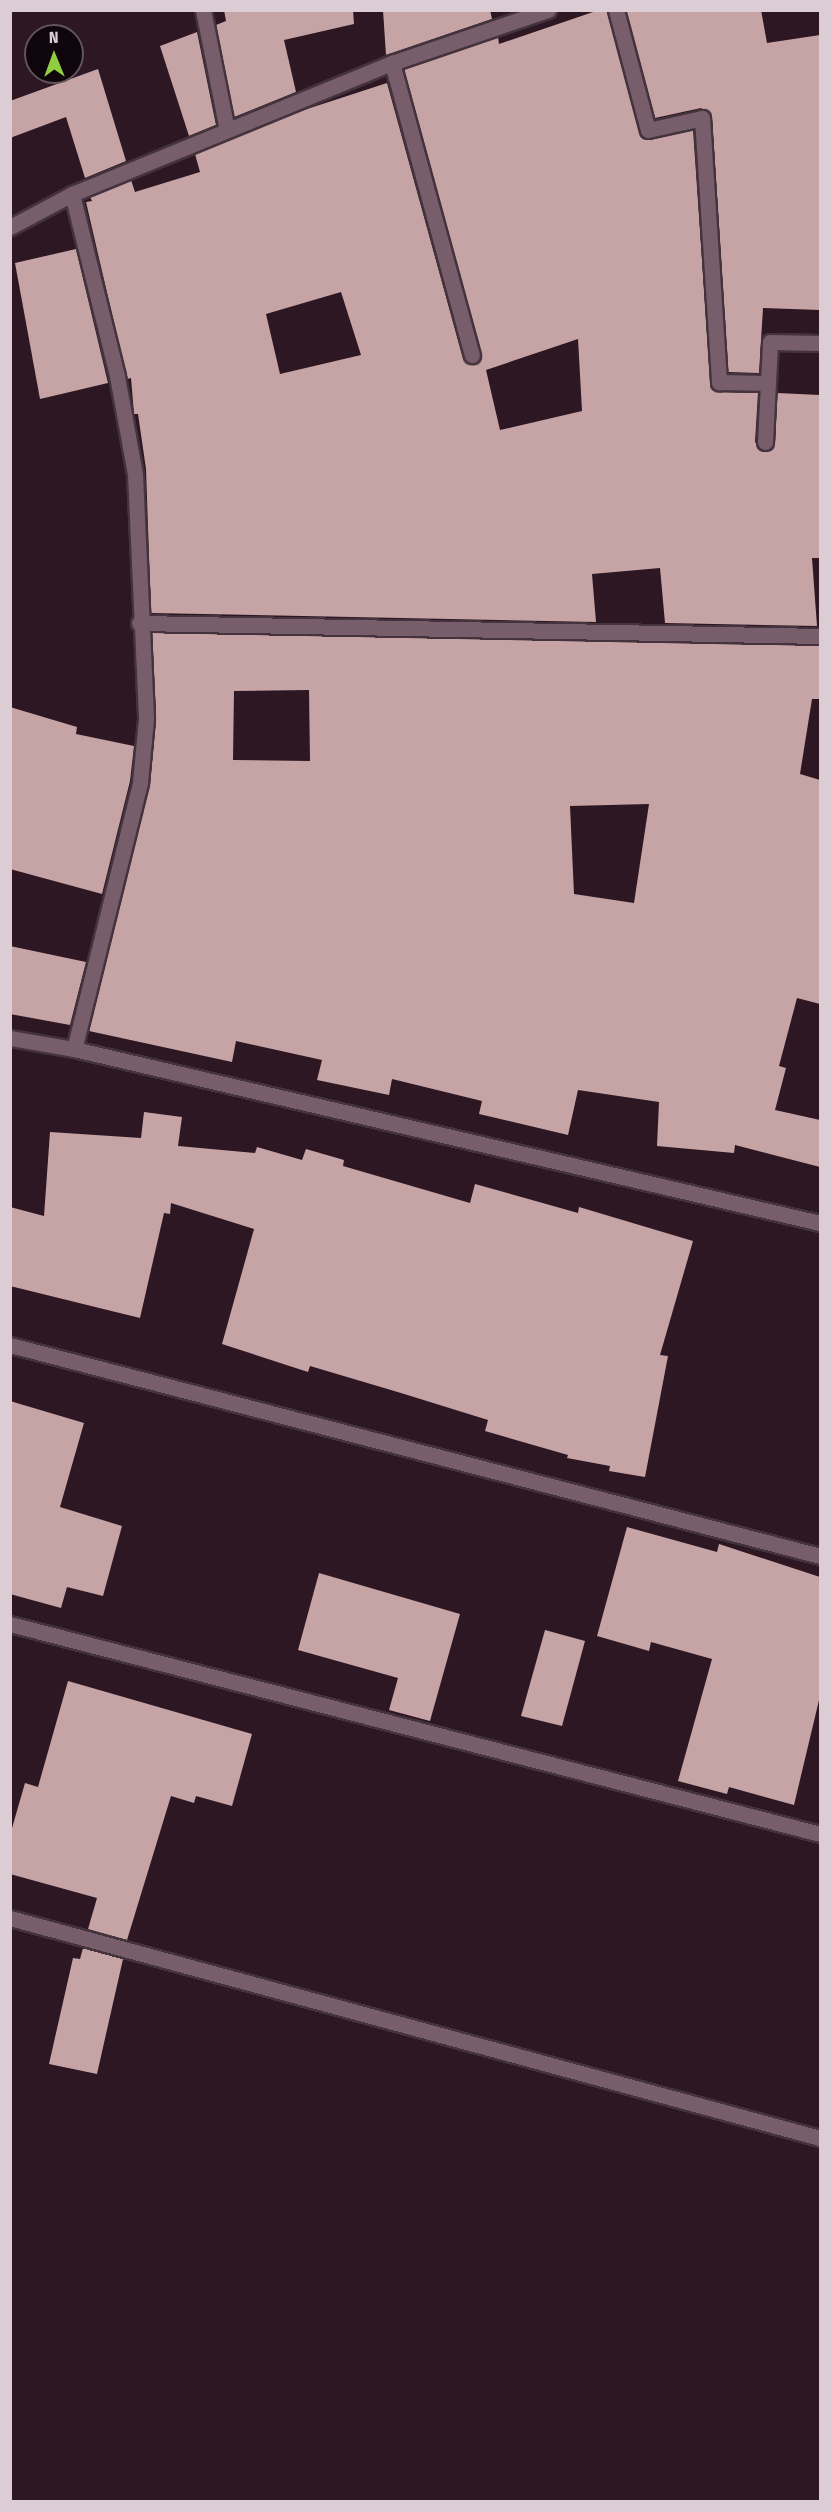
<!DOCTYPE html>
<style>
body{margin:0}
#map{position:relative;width:831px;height:2512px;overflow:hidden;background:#2d1723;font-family:"Fira Sans Condensed",sans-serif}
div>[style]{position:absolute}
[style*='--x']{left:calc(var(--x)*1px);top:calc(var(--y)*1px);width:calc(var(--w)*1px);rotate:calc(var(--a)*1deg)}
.building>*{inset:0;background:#c6a4a5}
.roads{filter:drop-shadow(2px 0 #44333c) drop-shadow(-2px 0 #44333c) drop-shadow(0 2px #44333c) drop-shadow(0 -2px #44333c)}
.minor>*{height:15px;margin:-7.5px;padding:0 7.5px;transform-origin:7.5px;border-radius:7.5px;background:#785d6b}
span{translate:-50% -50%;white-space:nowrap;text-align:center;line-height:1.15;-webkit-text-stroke:6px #0f060b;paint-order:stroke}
.frame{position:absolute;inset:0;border:12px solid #dcccd4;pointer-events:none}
.north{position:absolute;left:24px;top:24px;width:60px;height:60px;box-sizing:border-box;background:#0f060b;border:2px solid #61555b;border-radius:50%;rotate:359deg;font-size:16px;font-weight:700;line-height:24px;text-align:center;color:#dcccd4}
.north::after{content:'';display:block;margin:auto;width:21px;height:27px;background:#90cd41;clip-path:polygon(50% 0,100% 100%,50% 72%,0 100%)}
</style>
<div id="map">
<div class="building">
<i style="clip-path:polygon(224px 10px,353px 10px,354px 24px,284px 40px,296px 92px,234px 117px,216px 25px,226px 21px)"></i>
<i style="clip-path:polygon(383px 10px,490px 10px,492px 19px,386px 55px)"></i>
<i style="clip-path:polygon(evenodd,599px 10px,607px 10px,641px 136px,650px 140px,693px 130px,711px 387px,719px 392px,758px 393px,755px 442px,764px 452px,775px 443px,777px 393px,820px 395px,820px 558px,812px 558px,817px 626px,665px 623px,660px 568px,592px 574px,596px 622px,151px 613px,146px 469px,138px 414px,134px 414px,131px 378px,127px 379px,86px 202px,92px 201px,90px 197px,131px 180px,135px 192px,200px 172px,195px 154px,301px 111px,387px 83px,463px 358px,475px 364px,481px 352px,404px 69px,498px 37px,499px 44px,599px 10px,341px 292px,361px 355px,280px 374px,266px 314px,341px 292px,599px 10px,578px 339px,582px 411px,500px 430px,486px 370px,578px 339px)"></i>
<i style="clip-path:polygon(626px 10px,761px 10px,767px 43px,820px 35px,820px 310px,763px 308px,759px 373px,728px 372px,712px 117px,701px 108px,655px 118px)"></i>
<i style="clip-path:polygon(197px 32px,216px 125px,189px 136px,160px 46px)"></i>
<i style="clip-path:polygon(98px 69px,126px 161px,85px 178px,66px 117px,10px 138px,10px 101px)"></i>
<i style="clip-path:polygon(76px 249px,108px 383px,40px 399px,15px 263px)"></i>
<i style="clip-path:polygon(evenodd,152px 633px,820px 646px,820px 699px,812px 699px,800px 774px,820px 780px,820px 1004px,797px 998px,779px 1066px,786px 1068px,775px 1110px,820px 1120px,820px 1167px,735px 1145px,734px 1153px,657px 1146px,659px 1102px,578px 1090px,568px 1135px,479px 1114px,482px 1101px,392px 1079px,389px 1095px,317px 1080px,322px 1060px,236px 1041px,232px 1062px,89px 1031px,150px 784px,156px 719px,152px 633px,309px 690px,310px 761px,233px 760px,234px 691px,309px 690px,152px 633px,649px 804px,634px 903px,574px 894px,570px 806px,649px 804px)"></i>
<i style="clip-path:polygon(10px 707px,77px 727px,76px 734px,134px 746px,130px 781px,102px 894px,10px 869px)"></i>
<i style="clip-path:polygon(10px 946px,86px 962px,70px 1025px,10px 1014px)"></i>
<i style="clip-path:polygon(144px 1112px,182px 1117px,178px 1146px,255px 1153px,257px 1147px,302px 1160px,306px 1149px,344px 1160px,343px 1166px,470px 1203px,475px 1184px,578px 1213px,579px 1207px,693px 1241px,660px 1355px,668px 1356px,645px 1477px,609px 1471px,610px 1466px,567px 1458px,568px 1455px,485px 1431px,488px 1420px,401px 1393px,310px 1366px,308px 1372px,222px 1344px,254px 1229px,171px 1203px,170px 1214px,164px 1213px,140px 1318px,10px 1286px,10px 1207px,44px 1216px,50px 1132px,141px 1138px)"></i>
<i style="clip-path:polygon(10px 1401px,84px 1423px,60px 1507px,122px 1526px,103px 1596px,67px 1587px,61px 1608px,10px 1594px)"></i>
<i style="clip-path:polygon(627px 1527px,717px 1552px,719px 1544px,820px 1577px,820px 1696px,794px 1805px,729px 1787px,727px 1794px,678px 1781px,712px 1659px,651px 1642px,649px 1651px,597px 1636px)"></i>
<i style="clip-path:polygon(319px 1573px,460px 1614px,430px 1721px,389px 1710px,398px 1678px,298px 1650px)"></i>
<i style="clip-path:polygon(545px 1630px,585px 1641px,562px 1726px,521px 1716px)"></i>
<i style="clip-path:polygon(68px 1681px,252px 1734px,232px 1806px,196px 1796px,194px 1803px,171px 1796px,127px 1940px,88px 1929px,97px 1898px,10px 1874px,10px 1835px,25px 1783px,38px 1787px)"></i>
<i style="clip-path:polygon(83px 1948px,123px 1959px,97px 2074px,49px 2064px,73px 1958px,80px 1959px)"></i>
</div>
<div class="roads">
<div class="minor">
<i style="--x:203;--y:10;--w:122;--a:78.7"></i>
<i style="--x:616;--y:10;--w:124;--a:75.1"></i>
<i style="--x:648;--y:130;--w:55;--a:-12.5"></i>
<i style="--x:702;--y:118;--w:265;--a:86.3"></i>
<i style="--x:719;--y:382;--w:49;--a:1.2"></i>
<i style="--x:392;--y:63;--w:303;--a:74.7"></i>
<i style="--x:72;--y:194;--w:187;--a:76.1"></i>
<i style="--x:117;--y:376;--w:100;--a:79.6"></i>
<i style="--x:135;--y:474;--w:245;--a:87.4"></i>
<i style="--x:146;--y:719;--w:64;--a:95.4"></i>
<i style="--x:140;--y:783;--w:274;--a:103.9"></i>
<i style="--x:10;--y:227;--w:70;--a:-28"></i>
<i style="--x:72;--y:194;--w:346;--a:-22.3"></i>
<i style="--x:392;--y:63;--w:165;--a:-18.8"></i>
<i style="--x:765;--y:442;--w:100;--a:-87.1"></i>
<i style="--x:770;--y:342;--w:50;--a:1.1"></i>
<i style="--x:139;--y:623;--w:681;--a:1.09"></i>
<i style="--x:10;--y:1038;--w:65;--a:9.8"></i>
<i style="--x:74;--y:1049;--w:766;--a:13.13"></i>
<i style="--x:10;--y:1345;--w:837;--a:14.6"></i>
<i style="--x:10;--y:1624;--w:837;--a:14.53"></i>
<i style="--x:10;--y:1918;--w:839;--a:15.2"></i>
</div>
</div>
<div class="frame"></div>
<div class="north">N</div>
</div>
